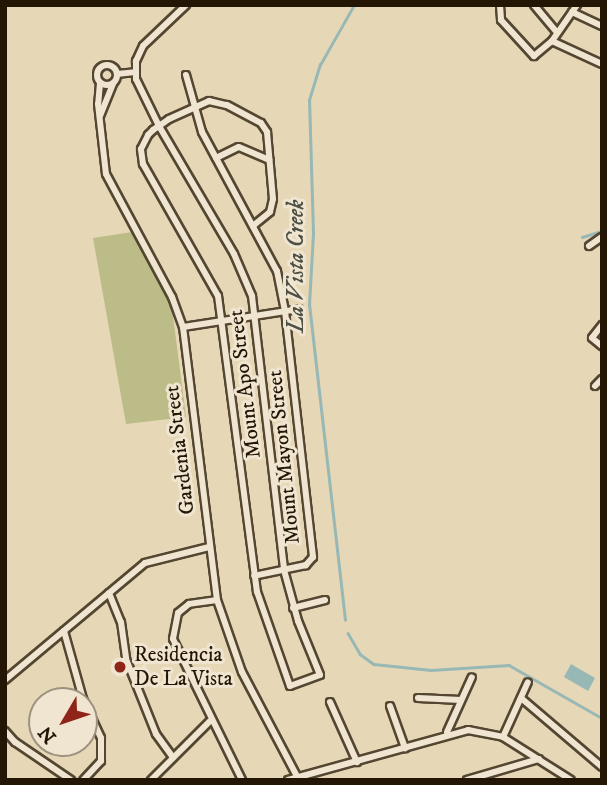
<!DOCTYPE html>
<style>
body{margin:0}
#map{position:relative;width:607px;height:785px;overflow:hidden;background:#e6d7b6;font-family:"IM FELL DW Pica",serif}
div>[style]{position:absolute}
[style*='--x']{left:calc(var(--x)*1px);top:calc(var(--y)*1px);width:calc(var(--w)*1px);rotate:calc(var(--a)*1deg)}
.green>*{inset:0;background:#bcbc89}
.water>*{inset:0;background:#98b8b5}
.stream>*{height:2.5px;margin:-1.25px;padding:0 1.25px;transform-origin:1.25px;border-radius:1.25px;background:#98b8b5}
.roads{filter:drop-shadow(2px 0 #544631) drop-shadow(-2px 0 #544631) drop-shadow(0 2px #544631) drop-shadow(0 -2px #544631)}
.minor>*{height:6px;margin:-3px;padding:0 3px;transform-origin:3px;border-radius:3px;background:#efe5d0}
.minor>.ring{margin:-3px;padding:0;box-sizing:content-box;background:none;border:6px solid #efe5d0;border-radius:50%}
.dots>*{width:19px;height:19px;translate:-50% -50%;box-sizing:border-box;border:4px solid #efe5d0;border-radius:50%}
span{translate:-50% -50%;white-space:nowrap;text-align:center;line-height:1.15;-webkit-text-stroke:6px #efe5d0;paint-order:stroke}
.street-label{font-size:21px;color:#231605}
.poi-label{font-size:21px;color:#231605}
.left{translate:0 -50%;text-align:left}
.water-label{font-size:23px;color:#4c4f43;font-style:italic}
.frame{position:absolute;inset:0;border:7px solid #231605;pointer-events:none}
.north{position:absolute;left:28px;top:687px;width:70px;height:70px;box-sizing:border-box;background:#efe5d0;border:2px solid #9d927f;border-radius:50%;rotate:231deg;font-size:19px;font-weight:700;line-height:28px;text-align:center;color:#231605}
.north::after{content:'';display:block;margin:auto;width:24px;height:32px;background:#8f2418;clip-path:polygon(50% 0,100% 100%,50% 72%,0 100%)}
</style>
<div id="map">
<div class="green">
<i style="clip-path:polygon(132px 232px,172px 308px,186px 417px,126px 424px,93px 238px)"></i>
</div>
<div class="water">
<i style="clip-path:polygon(571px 664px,595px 678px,588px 691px,564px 677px)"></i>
</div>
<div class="stream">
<i style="--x:582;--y:237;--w:21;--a:-17"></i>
<i style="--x:345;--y:620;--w:317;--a:-96.5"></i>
<i style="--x:309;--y:305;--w:72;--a:-86.8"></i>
<i style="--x:313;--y:233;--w:133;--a:-91.7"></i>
<i style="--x:309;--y:100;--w:37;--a:-73"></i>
<i style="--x:320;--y:65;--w:69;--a:-60.5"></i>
<i style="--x:348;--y:633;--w:24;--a:60"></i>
<i style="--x:360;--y:654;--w:17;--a:36"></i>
<i style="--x:374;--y:664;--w:57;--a:6"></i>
<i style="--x:431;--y:670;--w:78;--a:-3.7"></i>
<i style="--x:509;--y:665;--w:107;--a:29.7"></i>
</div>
<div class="roads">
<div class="minor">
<i style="--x:186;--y:5;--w:59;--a:136.4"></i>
<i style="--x:143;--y:46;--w:17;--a:115"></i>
<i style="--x:136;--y:61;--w:18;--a:90"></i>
<i style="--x:136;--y:79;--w:52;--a:63.9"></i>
<i style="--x:159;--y:126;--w:148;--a:59.6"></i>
<i style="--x:234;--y:254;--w:46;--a:66.8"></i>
<i style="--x:252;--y:296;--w:276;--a:83.3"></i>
<i style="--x:284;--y:570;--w:53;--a:74.6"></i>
<i style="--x:298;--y:621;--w:58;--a:67.8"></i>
<i style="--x:320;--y:675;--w:32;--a:160"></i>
<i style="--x:290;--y:686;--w:100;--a:-109.3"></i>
<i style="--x:257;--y:592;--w:299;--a:-97.5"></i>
<i style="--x:218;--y:296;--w:152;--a:-119.6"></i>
<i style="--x:143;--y:164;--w:15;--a:-98"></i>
<i style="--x:141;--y:149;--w:16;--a:-63"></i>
<i style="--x:148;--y:135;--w:7;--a:-45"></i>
<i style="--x:153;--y:130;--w:7;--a:-34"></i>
<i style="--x:159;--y:126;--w:12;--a:-35"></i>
<i style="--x:169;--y:119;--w:44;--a:-24.2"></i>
<i style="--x:209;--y:101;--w:18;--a:13"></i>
<i style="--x:227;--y:105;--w:38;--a:28"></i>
<i style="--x:261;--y:123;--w:11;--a:56"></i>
<i style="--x:267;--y:132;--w:67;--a:84.9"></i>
<i style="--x:273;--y:199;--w:13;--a:103"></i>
<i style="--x:270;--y:212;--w:21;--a:141"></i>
<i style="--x:500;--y:5;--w:15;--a:86"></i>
<i style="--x:501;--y:20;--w:49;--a:47.5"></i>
<i style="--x:534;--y:56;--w:23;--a:-40"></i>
<i style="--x:552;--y:41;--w:44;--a:-55.2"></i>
<i style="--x:534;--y:5;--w:35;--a:50"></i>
<i style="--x:572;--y:12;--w:33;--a:25"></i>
<i style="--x:552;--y:41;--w:55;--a:24.7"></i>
<i class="ring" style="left:97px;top:65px;width:14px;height:14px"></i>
<i style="--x:117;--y:74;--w:18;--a:-6"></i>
<i style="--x:186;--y:75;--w:59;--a:74.3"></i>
<i style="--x:202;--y:132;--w:158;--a:61.7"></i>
<i style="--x:277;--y:271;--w:41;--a:78.7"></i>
<i style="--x:285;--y:311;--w:248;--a:83.5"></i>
<i style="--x:313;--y:557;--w:11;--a:131"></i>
<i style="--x:306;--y:565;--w:53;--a:168.1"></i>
<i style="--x:100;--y:83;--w:21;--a:95"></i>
<i style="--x:98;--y:104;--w:70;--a:83.5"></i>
<i style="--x:106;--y:174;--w:140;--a:61.8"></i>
<i style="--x:172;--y:297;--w:32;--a:70"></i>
<i style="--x:183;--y:327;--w:275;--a:82.9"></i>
<i style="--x:217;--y:600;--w:76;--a:70.9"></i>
<i style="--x:242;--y:672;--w:122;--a:62.2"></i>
<i style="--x:100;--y:116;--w:35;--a:-68"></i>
<i style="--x:216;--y:158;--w:25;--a:-26"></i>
<i style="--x:239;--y:147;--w:33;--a:23"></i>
<i style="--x:589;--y:246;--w:16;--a:-35"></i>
<i style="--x:602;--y:325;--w:16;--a:128"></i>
<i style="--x:592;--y:338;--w:13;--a:39"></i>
<i style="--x:183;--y:327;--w:117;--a:-8.8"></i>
<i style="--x:595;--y:386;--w:10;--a:-45"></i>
<i style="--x:109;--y:593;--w:31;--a:68"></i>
<i style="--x:121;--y:622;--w:37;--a:82"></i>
<i style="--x:126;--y:659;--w:81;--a:68.2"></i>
<i style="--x:156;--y:734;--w:29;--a:54"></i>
<i style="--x:217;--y:600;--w:28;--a:172"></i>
<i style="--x:189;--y:604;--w:14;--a:141"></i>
<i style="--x:178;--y:613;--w:26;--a:101"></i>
<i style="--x:173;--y:639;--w:157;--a:63.9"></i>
<i style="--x:293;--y:608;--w:33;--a:-14"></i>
<i style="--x:64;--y:631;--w:71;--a:74.4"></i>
<i style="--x:83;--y:699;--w:43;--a:65.2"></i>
<i style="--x:101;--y:738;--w:23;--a:90"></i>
<i style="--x:101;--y:761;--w:26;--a:133"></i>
<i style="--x:5;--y:680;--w:182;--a:-39.9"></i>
<i style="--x:145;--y:563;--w:66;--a:-14"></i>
<i style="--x:418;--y:698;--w:43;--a:2.7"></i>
<i style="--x:521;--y:698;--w:106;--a:40.4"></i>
<i style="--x:330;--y:702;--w:66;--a:65.8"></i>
<i style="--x:390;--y:706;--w:45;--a:70.3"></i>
<i style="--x:5;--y:731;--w:15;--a:48"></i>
<i style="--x:15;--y:742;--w:68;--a:34.2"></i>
<i style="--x:447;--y:732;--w:60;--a:-65.6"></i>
<i style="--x:503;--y:737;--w:60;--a:-65.6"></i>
<i style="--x:151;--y:780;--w:83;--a:-45"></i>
<i style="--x:288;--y:780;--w:187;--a:-15.5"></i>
<i style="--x:468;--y:730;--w:36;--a:11"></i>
<i style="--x:503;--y:737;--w:80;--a:32.3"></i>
<i style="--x:467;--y:780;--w:75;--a:-16.3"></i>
</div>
</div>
<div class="dots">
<i style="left:120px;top:667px;background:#8f2418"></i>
</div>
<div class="street-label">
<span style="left:245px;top:384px;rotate:-97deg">Mount Apo Street</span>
<span style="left:180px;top:450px;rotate:-97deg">Gardenia Street</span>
<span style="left:284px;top:457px;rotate:-96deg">Mount Mayon Street</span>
</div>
<div class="poi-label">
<span class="left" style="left:134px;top:667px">Residencia<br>De La Vista</span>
</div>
<div class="water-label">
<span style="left:297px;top:266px;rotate:-90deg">La Vista Creek</span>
</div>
<div class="frame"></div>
<div class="north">N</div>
</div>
